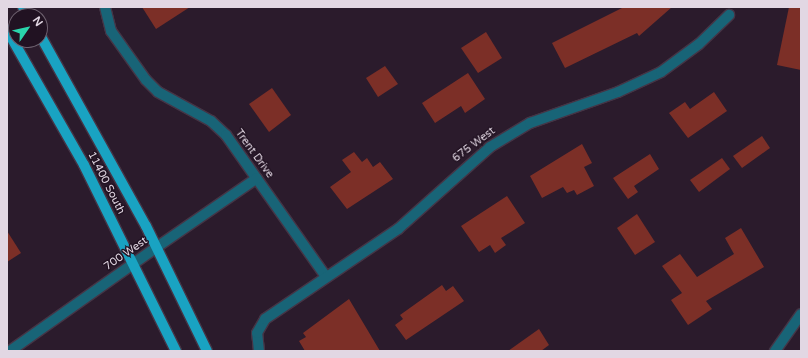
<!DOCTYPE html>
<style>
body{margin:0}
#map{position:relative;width:808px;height:358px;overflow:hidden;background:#2b1b2c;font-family:"Varela Round",sans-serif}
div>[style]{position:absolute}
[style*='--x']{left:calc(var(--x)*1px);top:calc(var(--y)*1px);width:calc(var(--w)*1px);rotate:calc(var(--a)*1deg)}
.building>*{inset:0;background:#7c2f27}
.roads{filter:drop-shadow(1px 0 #453546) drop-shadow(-1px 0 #453546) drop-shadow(0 1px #453546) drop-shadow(0 -1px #453546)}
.minor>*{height:10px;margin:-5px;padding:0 5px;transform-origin:5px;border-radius:5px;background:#186477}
.tertiary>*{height:10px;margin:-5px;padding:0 5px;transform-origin:5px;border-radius:5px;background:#186477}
.primary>*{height:10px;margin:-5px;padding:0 5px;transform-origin:5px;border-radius:5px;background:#19a3c2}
span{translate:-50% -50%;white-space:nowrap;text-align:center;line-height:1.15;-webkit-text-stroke:3px #211222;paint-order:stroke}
.street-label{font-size:11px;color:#e2d7e3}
.frame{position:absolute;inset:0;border:8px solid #e2d7e3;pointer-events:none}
.north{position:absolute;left:8px;top:8px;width:40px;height:40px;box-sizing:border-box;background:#211222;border:1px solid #6e616f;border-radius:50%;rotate:56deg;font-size:11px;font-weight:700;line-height:16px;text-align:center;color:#e2d7e3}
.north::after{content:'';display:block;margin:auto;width:14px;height:18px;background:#2ad5ac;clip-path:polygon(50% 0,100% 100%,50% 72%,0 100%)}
</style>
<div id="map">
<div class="building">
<i style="clip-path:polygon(142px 7px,190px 7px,156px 29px)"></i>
<i style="clip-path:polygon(624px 7px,672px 7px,639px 36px,637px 33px,565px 68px,552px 43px)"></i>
<i style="clip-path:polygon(789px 7px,801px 7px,801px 70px,777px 65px)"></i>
<i style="clip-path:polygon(486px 32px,502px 58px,478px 73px,461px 48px)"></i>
<i style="clip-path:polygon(385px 66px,398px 84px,378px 97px,366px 78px)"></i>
<i style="clip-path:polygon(468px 73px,485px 99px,465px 113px,461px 106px,435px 123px,422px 103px)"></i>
<i style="clip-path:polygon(272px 88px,291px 115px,269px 132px,249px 104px)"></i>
<i style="clip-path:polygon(714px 92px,727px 111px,688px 138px,669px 113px,685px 102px,690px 109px)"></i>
<i style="clip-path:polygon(762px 136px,770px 148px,742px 168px,733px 156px)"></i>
<i style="clip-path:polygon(582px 144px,592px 163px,584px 167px,594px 186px,577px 195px,574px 190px,567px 193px,563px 187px,542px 198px,530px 176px)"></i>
<i style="clip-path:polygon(354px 152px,362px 162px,367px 158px,373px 167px,380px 162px,393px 179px,347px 209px,330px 187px,351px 172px,342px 160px)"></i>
<i style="clip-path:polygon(650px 154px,659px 169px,634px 186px,638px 192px,628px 199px,613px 178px)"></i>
<i style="clip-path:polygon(722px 158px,730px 169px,699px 192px,690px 180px)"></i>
<i style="clip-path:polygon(507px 196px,525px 223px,501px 238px,506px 245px,495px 253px,490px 245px,479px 252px,461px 226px)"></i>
<i style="clip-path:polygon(637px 214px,655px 242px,635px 255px,617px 228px)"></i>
<i style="clip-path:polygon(741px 228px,764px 267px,706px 301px,712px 309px,688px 325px,671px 300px,682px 293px,662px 266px,680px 254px,697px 277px,734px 254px,725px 238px)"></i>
<i style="clip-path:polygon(7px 231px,21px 253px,7px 262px)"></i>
<i style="clip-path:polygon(442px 285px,446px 291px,453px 286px,464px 301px,406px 340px,395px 325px,403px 319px,400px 315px)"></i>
<i style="clip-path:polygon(349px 299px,380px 351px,305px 351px,299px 341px,306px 337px,303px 333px)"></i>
<i style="clip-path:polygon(539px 329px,549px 345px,541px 351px,508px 351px)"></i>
</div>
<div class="roads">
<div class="minor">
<i style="--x:105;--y:7;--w:25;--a:76"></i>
<i style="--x:111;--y:31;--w:60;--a:54.5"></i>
<i style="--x:146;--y:80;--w:17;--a:45"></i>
<i style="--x:158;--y:92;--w:60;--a:28.7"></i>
<i style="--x:211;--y:121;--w:21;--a:43"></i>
<i style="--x:226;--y:135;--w:174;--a:54.8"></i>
<i style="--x:157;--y:247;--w:121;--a:-34.6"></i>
<i style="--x:259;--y:351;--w:18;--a:-96"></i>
<i style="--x:257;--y:333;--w:16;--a:-60"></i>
<i style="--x:265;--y:319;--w:161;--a:-34.1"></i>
<i style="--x:398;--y:229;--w:123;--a:-41.7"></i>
<i style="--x:490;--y:147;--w:47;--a:-31"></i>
<i style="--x:530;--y:123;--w:93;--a:-19.4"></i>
<i style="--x:618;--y:92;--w:47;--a:-24.9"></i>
<i style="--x:661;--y:72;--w:47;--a:-36.4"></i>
<i style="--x:699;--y:44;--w:42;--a:-44"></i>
<i style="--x:775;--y:351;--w:45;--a:-54.9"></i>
</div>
<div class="tertiary">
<i style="--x:10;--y:351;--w:180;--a:-35.3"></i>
</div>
<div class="primary">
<i style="--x:23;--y:7;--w:10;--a:61"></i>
<i style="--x:7;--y:30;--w:155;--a:60.3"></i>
<i style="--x:84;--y:165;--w:208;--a:63.7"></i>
<i style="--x:40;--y:35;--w:218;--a:61"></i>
<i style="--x:146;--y:226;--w:139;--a:64"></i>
</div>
</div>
<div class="street-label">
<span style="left:474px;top:145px;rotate:-37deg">675 West</span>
<span style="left:254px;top:154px;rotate:54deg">Trent Drive</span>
<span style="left:106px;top:183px;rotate:63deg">11400 South</span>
<span style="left:126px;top:254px;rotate:-35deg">700 West</span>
</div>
<div class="frame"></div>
<div class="north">N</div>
</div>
